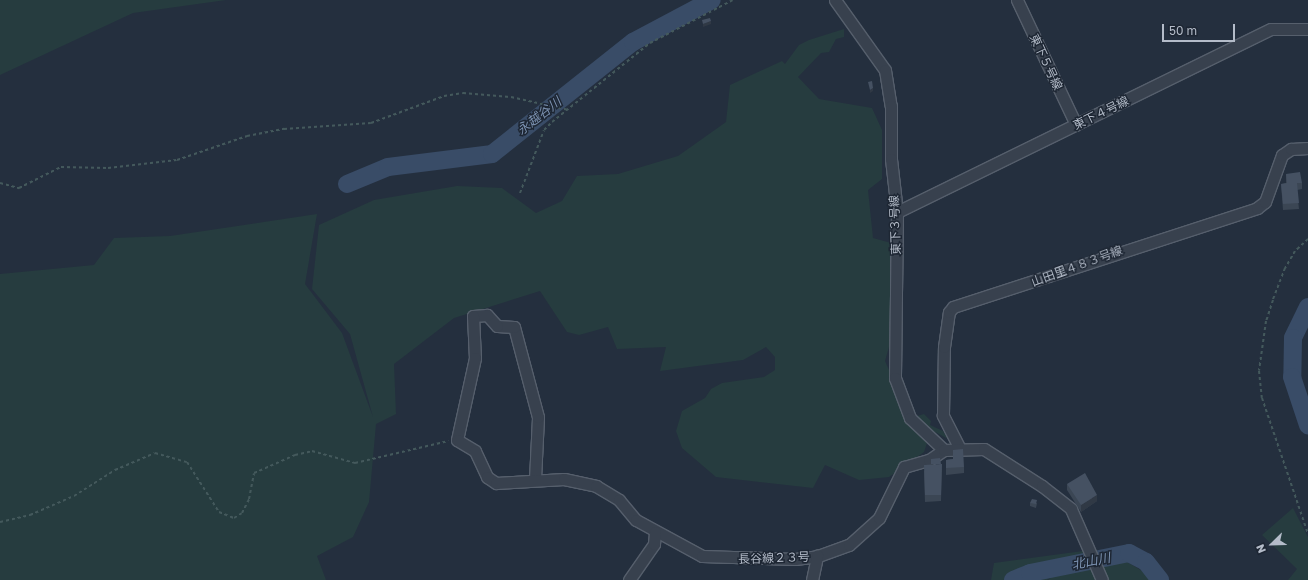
<!DOCTYPE html>
<meta charset="utf-8">
<style>
body{margin:0}
#map{position:relative;width:1308px;height:580px;overflow:hidden;background:#242f3e;font-family:"Golos Text","Noto Sans JP",sans-serif}
div>[style]{position:absolute}
[style*='--x']{left:calc(var(--x)*1px);top:calc(var(--y)*1px);width:calc(var(--w)*1px);rotate:calc(var(--a)*1deg)}
.green>*{inset:0;background:#263c3f}
.river>*{height:18px;margin:-9px;padding:0 9px;transform-origin:9px;border-radius:9px;background:#394c67}
.path>*{height:2px;margin-top:-1px;transform-origin:0;background:repeating-linear-gradient(90deg,#44595c 0 3px,transparent 0 6px)}
.roads{filter:drop-shadow(1px 0 #565f6c) drop-shadow(-1px 0 #565f6c) drop-shadow(0 1px #565f6c) drop-shadow(0 -1px #565f6c)}
.minor>*{height:11px;margin:-5.5px;padding:0 5.5px;transform-origin:5.5px;border-radius:5.5px;background:#38414e}
.wall>*{inset:0;background:#3b4654}
.shaded-wall>*{inset:0;background:#303945}
.building>*{inset:0;background:#455162}
span{translate:-50% -50%;white-space:nowrap;text-align:center;line-height:1.15;-webkit-text-stroke:3px #1d2633;paint-order:stroke}
.street-label{font-size:12px;color:#b4bcc9}
.water-label{font-size:13px;color:#7c92b1;font-style:italic}
.north{position:absolute;left:1252px;top:524px;width:40px;height:40px;-webkit-text-stroke:3px #1d2633;paint-order:stroke;rotate:247deg;font-size:11px;font-weight:700;line-height:16px;text-align:center;color:#b4bcc9}
.north::after{content:'';display:block;margin:auto;width:14px;height:18px;background:#b4bcc9;clip-path:polygon(50% 0,100% 100%,50% 72%,0 100%)}
.scale{position:absolute;left:1162px;top:24px;width:73px;height:18px;box-sizing:border-box;border:2px solid #b4bcc9;border-top:0;padding-left:5px;font-size:12px;line-height:14px;white-space:nowrap;color:#b4bcc9;-webkit-text-stroke:3px #1d2633;paint-order:stroke}
</style>
<div id="map">
<div class="green">
<i style="clip-path:polygon(0 0,226px 0,133px 13px,0 75px)"></i>
<i style="clip-path:polygon(844px 29px,844px 37px,836px 39px,829px 52px,821px 53px,798px 77px,819px 99px,872px 108px,882px 130px,882px 179px,868px 190px,873px 238px,891px 243px,891px 340px,885px 361px,915px 428px,927px 443px,924px 452px,889px 477px,859px 480px,825px 465px,813px 488px,716px 477px,682px 448px,676px 431px,682px 411px,705px 398px,711px 389px,722px 383px,764px 377px,775px 370px,775px 357px,766px 347px,743px 360px,660px 371px,666px 347px,617px 349px,608px 327px,579px 335px,567px 332px,540px 291px,454px 318px,394px 364px,396px 414px,376px 424px,369px 502px,353px 537px,317px 556px,326px 580px,0 580px,0 274px,94px 265px,114px 238px,170px 236px,317px 214px,305px 284px,342px 333px,373px 417px,350px 334px,312px 289px,319px 225px,374px 200px,457px 186px,502px 188px,536px 213px,562px 201px,577px 176px,618px 174px,678px 156px,726px 122px,730px 85px,782px 61px,785px 64px,799px 45px,809px 40px)"></i>
<i style="clip-path:polygon(924px 414px,931px 421px,930px 425px,943px 431px,948px 439px,919px 423px,917px 416px)"></i>
<i style="clip-path:polygon(1293px 508px,1308px 537px,1308px 580px,1288px 580px,1297px 569px,1262px 535px)"></i>
<i style="clip-path:polygon(1083px 551px,1085px 556px,1075px 560px,1093px 553px,1114px 554px,1157px 580px,1048px 580px,1067px 564px,1047px 580px,991px 580px,994px 563px)"></i>
</div>
<div class="river">
<i style="--x:347;--y:184;--w:44;--a:-22.5"></i>
<i style="--x:388;--y:167;--w:105;--a:-7.1"></i>
<i style="--x:492;--y:154;--w:180;--a:-38.5"></i>
<i style="--x:633;--y:42;--w:89;--a:-28"></i>
<i style="--x:1308;--y:307;--w:34;--a:116"></i>
<i style="--x:1293;--y:338;--w:39;--a:91"></i>
<i style="--x:1292;--y:377;--w:51;--a:71.6"></i>
<i style="--x:1013;--y:580;--w:18;--a:-22"></i>
<i style="--x:1030;--y:573;--w:101;--a:-11.4"></i>
<i style="--x:1129;--y:553;--w:19;--a:28"></i>
<i style="--x:1146;--y:562;--w:23;--a:52"></i>
</div>
<div class="path">
<i style="--x:0;--y:183;--w:20;--a:15"></i>
<i style="--x:19;--y:188;--w:47;--a:-26.6"></i>
<i style="--x:61;--y:167;--w:47;--a:1.2"></i>
<i style="--x:108;--y:168;--w:69;--a:-6.6"></i>
<i style="--x:177;--y:160;--w:74;--a:-18.9"></i>
<i style="--x:247;--y:136;--w:38;--a:-11"></i>
<i style="--x:284;--y:129;--w:87;--a:-3.9"></i>
<i style="--x:371;--y:123;--w:78;--a:-20.3"></i>
<i style="--x:444;--y:96;--w:19;--a:-9"></i>
<i style="--x:463;--y:93;--w:48;--a:4.8"></i>
<i style="--x:511;--y:97;--w:58;--a:12.8"></i>
<i style="--x:520;--y:193;--w:67;--a:-69.1"></i>
<i style="--x:544;--y:130;--w:11;--a:-45"></i>
<i style="--x:552;--y:122;--w:126;--a:-38.9"></i>
<i style="--x:650;--y:43;--w:93;--a:-27.4"></i>
<i style="--x:1308;--y:239;--w:18;--a:137"></i>
<i style="--x:1295;--y:251;--w:20;--a:120"></i>
<i style="--x:1285;--y:268;--w:34;--a:111"></i>
<i style="--x:1273;--y:300;--w:22;--a:108"></i>
<i style="--x:1266;--y:321;--w:50;--a:98"></i>
<i style="--x:1259;--y:371;--w:27;--a:84"></i>
<i style="--x:1262;--y:398;--w:144;--a:71.3"></i>
<i style="--x:0;--y:522;--w:31;--a:-13"></i>
<i style="--x:30;--y:515;--w:48;--a:-23.4"></i>
<i style="--x:74;--y:496;--w:49;--a:-32.4"></i>
<i style="--x:115;--y:470;--w:43;--a:-23"></i>
<i style="--x:155;--y:453;--w:33;--a:16"></i>
<i style="--x:187;--y:462;--w:59;--a:57.4"></i>
<i style="--x:219;--y:512;--w:16;--a:22"></i>
<i style="--x:234;--y:518;--w:9;--a:-32"></i>
<i style="--x:242;--y:513;--w:16;--a:-63"></i>
<i style="--x:249;--y:499;--w:26;--a:-79"></i>
<i style="--x:254;--y:473;--w:45;--a:-23.7"></i>
<i style="--x:295;--y:455;--w:17;--a:-13"></i>
<i style="--x:312;--y:451;--w:45;--a:15.6"></i>
<i style="--x:355;--y:463;--w:96;--a:-13.3"></i>
</div>
<div class="roads">
<div class="minor">
<i style="--x:835;--y:0;--w:86;--a:54.5"></i>
<i style="--x:885;--y:70;--w:36;--a:81"></i>
<i style="--x:891;--y:106;--w:53;--a:90"></i>
<i style="--x:891;--y:159;--w:53;--a:83.5"></i>
<i style="--x:897;--y:212;--w:166;--a:90.7"></i>
<i style="--x:895;--y:378;--w:43;--a:69.4"></i>
<i style="--x:910;--y:418;--w:47;--a:43.3"></i>
<i style="--x:1017;--y:0;--w:138;--a:64.7"></i>
<i style="--x:897;--y:212;--w:416;--a:-26.1"></i>
<i style="--x:1271;--y:29;--w:37;--a:0"></i>
<i style="--x:959;--y:447;--w:36;--a:-117"></i>
<i style="--x:943;--y:415;--w:68;--a:-89.2"></i>
<i style="--x:944;--y:347;--w:35;--a:-82"></i>
<i style="--x:949;--y:312;--w:6;--a:-51"></i>
<i style="--x:953;--y:307;--w:320;--a:-18"></i>
<i style="--x:1257;--y:208;--w:10;--a:-37"></i>
<i style="--x:1265;--y:202;--w:50;--a:-70.1"></i>
<i style="--x:1282;--y:155;--w:11;--a:-34"></i>
<i style="--x:1291;--y:149;--w:17;--a:-3"></i>
<i style="--x:535;--y:479;--w:62;--a:-87.2"></i>
<i style="--x:538;--y:417;--w:93;--a:-104.9"></i>
<i style="--x:514;--y:327;--w:17;--a:-177"></i>
<i style="--x:497;--y:326;--w:15;--a:-132"></i>
<i style="--x:487;--y:315;--w:14;--a:176"></i>
<i style="--x:473;--y:316;--w:42;--a:87.3"></i>
<i style="--x:475;--y:358;--w:84;--a:102.4"></i>
<i style="--x:457;--y:440;--w:21;--a:31"></i>
<i style="--x:475;--y:451;--w:29;--a:65"></i>
<i style="--x:487;--y:477;--w:11;--a:34"></i>
<i style="--x:496;--y:483;--w:68;--a:-3.4"></i>
<i style="--x:564;--y:479;--w:33;--a:12"></i>
<i style="--x:596;--y:486;--w:27;--a:31"></i>
<i style="--x:619;--y:500;--w:26;--a:50"></i>
<i style="--x:636;--y:520;--w:75;--a:28.6"></i>
<i style="--x:702;--y:556;--w:93;--a:1.8"></i>
<i style="--x:795;--y:559;--w:23;--a:-7"></i>
<i style="--x:818;--y:556;--w:33;--a:-20"></i>
<i style="--x:849;--y:545;--w:40;--a:-42"></i>
<i style="--x:879;--y:518;--w:57;--a:-63.9"></i>
<i style="--x:904;--y:467;--w:26;--a:-16"></i>
<i style="--x:929;--y:460;--w:18;--a:-34"></i>
<i style="--x:944;--y:450;--w:40;--a:-1.4"></i>
<i style="--x:984;--y:449;--w:69;--a:32.5"></i>
<i style="--x:1042;--y:486;--w:37;--a:38"></i>
<i style="--x:1071;--y:509;--w:77;--a:66.4"></i>
<i style="--x:629;--y:580;--w:44;--a:-55.2"></i>
<i style="--x:654;--y:544;--w:12;--a:-85"></i>
<i style="--x:812;--y:580;--w:25;--a:-78"></i>
</div>
</div>
<div class="wall">
<i style="clip-path:polygon(1286px 174px,1302px 183px,1302px 189px,1297px 190px,1299px 209px,1283px 210px,1281px 184px,1286px 183px)"></i>
<i style="clip-path:polygon(953px 450px,964px 467px,964px 473px,946px 475px,946px 460px,953px 459px)"></i>
<i style="clip-path:polygon(941px 464px,942px 464px,941px 501px,925px 502px,924px 471px)"></i>
<i style="clip-path:polygon(1067px 484px,1097px 501px,1081px 512px,1067px 490px)"></i>
<i style="clip-path:polygon(1030px 503px,1037px 503px,1036px 508px,1030px 506px)"></i>
</div>
<div class="shaded-wall">
<i style="clip-path:polygon(711px 21px,711px 24px,703px 27px,703px 24px)"></i>
<i style="clip-path:polygon(873px 88px,873px 91px,870px 93px,870px 90px)"></i>
<i style="clip-path:polygon(1097px 495px,1097px 501px,1081px 512px,1081px 505px)"></i>
</div>
<div class="building">
<i style="clip-path:polygon(710px 18px,711px 21px,703px 24px,702px 20px)"></i>
<i style="clip-path:polygon(872px 81px,873px 88px,870px 90px,868px 82px)"></i>
<i style="clip-path:polygon(1300px 172px,1302px 183px,1297px 183px,1299px 203px,1283px 204px,1281px 184px,1287px 183px,1286px 174px)"></i>
<i style="clip-path:polygon(963px 449px,964px 467px,946px 468px,946px 460px,953px 459px,953px 450px)"></i>
<i style="clip-path:polygon(940px 458px,941px 464px,931px 464px,931px 459px)"></i>
<i style="clip-path:polygon(942px 464px,941px 495px,925px 495px,924px 465px)"></i>
<i style="clip-path:polygon(1085px 473px,1097px 495px,1081px 505px,1067px 484px)"></i>
<i style="clip-path:polygon(1032px 499px,1037px 500px,1036px 504px,1030px 503px)"></i>
</div>
<div class="street-label">
<span style="left:1046px;top:62px;rotate:65deg">東下５号線</span>
<span style="left:1101px;top:113px;rotate:-26deg">東下４号線</span>
<span style="left:895px;top:225px;rotate:-92deg">東下３号線</span>
<span style="left:1077px;top:266px;rotate:-20deg">山田里４８３号線</span>
<span style="left:774px;top:558px;rotate:-2deg">長谷線２３号</span>
</div>
<div class="water-label">
<span style="left:539px;top:116px;rotate:-38deg">永越谷川</span>
<span style="left:1091px;top:561px;rotate:-11deg">北山川</span>
</div>
<div class="north">N</div>
<div class="scale">50 m</div>
</div>
